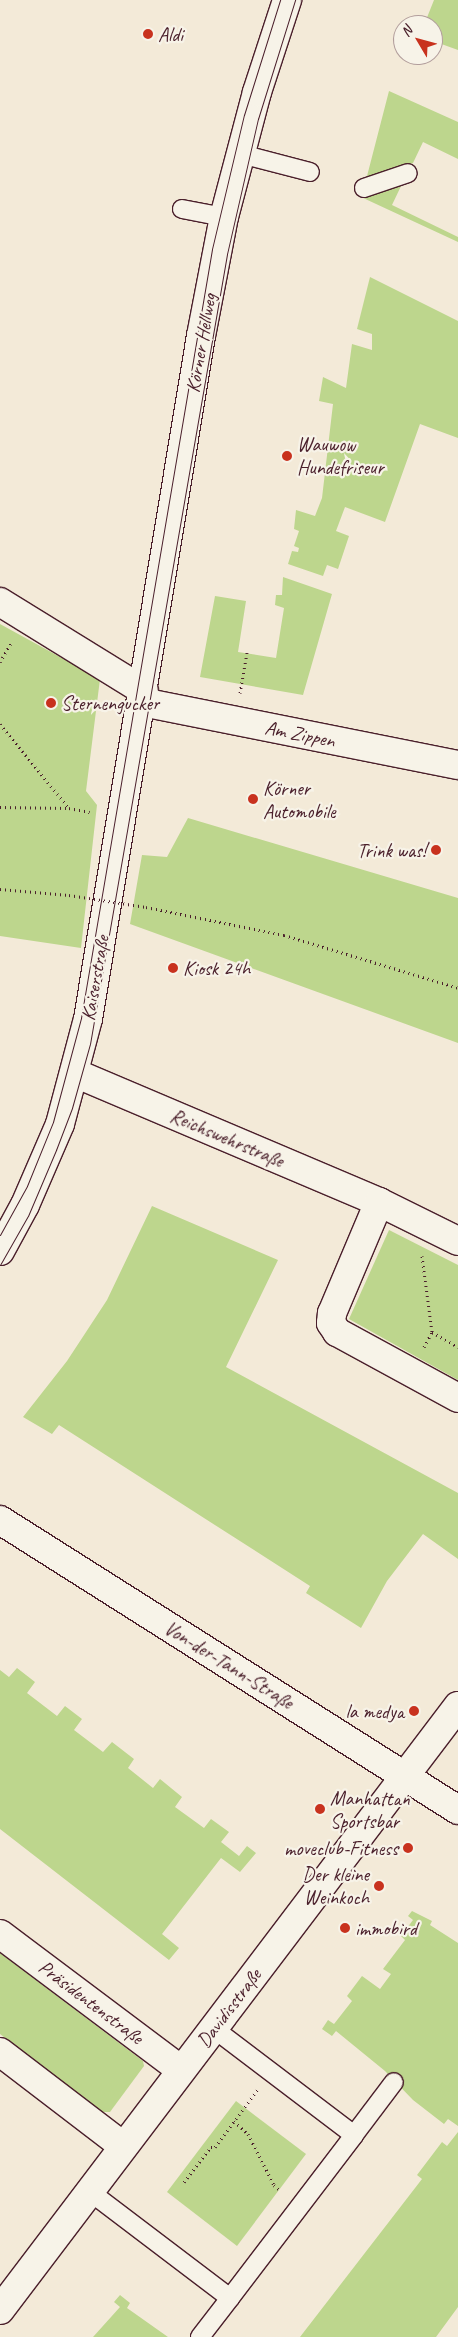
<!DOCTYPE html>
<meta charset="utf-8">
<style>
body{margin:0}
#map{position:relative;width:458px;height:2337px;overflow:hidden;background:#f3ead8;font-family:Caveat,sans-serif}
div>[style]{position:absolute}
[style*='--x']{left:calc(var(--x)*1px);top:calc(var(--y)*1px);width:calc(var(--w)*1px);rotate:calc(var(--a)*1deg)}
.green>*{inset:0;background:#bdd68d}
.path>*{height:3px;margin-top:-1.5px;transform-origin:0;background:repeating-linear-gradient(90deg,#4a1f2b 0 1px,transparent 0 5px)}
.roads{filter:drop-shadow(1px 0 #4a1f2b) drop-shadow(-1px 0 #4a1f2b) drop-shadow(0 1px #4a1f2b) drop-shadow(0 -1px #4a1f2b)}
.lane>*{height:18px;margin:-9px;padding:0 9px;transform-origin:9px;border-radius:9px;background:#f7f3e8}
.street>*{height:28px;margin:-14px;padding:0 14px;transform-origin:14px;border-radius:14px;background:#f7f3e8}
.secondary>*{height:28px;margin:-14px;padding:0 14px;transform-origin:14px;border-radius:14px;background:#f7f3e8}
.tram>*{height:1px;margin:-0.5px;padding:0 0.5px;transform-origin:0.5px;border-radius:0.5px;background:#4a1f2b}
.path-bridge>*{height:3px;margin-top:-1.5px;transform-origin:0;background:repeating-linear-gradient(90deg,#4a1f2b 0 1px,transparent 0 5px)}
.dots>*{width:14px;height:14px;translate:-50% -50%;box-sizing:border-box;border:2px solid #f7f3e8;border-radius:50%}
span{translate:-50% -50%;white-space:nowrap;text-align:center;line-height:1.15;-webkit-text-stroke:4.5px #f7f3e8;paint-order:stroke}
.poi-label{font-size:20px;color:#4a1f2b}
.left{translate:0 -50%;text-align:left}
.right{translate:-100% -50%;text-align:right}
.street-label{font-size:20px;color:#4a1f2b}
.north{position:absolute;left:393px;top:15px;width:50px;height:50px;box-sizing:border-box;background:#f7f3e8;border:1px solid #b29e9c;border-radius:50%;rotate:307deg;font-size:14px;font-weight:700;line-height:20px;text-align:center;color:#4a1f2b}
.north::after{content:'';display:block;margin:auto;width:18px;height:22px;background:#c8321e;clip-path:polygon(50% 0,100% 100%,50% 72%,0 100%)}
</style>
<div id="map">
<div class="green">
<i style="clip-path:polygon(434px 0,458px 0,458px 50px,433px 41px,433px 25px,424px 25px)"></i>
<i style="clip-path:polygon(389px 91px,458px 122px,458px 159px,423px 142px,413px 163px,366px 180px)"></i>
<i style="clip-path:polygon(402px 184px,392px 205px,458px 237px,458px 242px,361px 197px)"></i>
<i style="clip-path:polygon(370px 277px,458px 321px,458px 438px,420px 424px,385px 522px,345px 507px,336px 531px,349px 536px,338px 569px,327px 565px,323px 576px,288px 564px,292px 551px,298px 552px,299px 548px,294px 546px,299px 531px,294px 529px,296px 510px,315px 516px,322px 498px,333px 404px,319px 401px,323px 377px,346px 388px,352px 344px,372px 350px,372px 334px,357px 329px)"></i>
<i style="clip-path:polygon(283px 577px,332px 594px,303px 695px,200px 677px,215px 596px,246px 601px,238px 652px,276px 658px,284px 608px,275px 605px,276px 595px,282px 595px)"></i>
<i style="clip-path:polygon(0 624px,100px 679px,86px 791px,97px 805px,81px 948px,0 936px)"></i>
<i style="clip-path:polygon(188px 818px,458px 898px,458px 1043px,130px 924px,142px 855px,167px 857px)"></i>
<i style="clip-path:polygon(152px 1206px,278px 1260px,226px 1367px,458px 1493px,458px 1559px,423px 1534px,387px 1581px,361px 1628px,306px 1593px,310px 1586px,59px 1425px,52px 1434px,23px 1417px,67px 1361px,107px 1300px)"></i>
<i style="clip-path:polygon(389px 1230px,458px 1265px,458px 1380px,349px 1319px)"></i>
<i style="clip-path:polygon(17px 1668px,35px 1682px,27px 1693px,57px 1716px,65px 1706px,82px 1719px,74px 1730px,103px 1752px,112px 1742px,134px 1759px,128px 1768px,153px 1788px,160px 1779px,182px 1797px,175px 1807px,204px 1828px,211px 1819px,229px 1832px,221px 1842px,239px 1856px,247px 1846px,256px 1853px,240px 1872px,221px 1858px,162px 1934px,179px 1948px,169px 1960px,0 1829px,0 1670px,9px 1677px)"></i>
<i style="clip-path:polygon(412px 1911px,432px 1921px,430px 1925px,458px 1943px,458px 2126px,448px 2119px,444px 2124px,413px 2100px,385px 2071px,336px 2031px,332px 2036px,322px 2029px,328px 2020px,334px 2024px,352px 2001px,347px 1996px,362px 1976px,380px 1989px,391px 1974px,383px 1969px,405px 1940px,401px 1936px,413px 1920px,408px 1916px)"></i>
<i style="clip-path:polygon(0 1953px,143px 2061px,144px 2066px,110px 2112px,102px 2112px,0 2034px)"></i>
<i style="clip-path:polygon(236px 2101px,306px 2154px,237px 2246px,167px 2192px)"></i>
<i style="clip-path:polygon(458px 2132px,458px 2307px,436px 2337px,300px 2337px,422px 2179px,417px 2175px,442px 2142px,447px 2146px)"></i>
<i style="clip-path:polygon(120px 2295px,130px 2303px,127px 2308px,168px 2337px,93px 2337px,120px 2307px,114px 2302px)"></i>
</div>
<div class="path">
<i style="--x:0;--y:662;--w:22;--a:-60"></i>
<i style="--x:240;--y:693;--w:41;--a:-80.1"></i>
<i style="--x:0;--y:724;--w:109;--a:50.6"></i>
<i style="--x:69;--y:808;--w:21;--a:11"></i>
<i style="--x:0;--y:807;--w:69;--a:0.8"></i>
<i style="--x:0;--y:889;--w:69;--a:5"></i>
<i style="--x:146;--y:907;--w:141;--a:11.5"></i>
<i style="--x:284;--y:935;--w:182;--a:16.9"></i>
<i style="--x:422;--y:1256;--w:77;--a:82.5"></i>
<i style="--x:432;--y:1332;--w:30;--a:30"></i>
<i style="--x:424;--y:1347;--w:17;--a:-62"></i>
<i style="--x:234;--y:2121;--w:19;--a:43"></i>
<i style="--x:248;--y:2134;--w:57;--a:63"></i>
<i style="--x:274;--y:2185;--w:8;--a:40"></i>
<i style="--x:184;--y:2182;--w:44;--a:-52.4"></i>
<i style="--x:211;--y:2147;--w:4;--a:0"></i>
<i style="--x:215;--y:2147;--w:71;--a:-53.6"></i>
</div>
<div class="roads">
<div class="lane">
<i style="--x:241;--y:154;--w:71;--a:14.6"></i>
<i style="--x:364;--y:188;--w:46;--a:-18.8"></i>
<i style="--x:182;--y:209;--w:43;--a:10.8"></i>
<i style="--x:354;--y:2135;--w:66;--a:-53"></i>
<i style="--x:89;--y:2191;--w:177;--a:37.2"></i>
<i style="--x:230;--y:2298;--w:205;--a:-52.7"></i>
<i style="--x:354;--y:2135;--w:177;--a:-142.8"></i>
<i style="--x:200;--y:2337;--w:49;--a:-52.4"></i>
</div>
<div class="street">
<i style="--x:0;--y:602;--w:169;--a:31.7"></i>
<i style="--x:142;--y:702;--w:322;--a:11.3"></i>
<i style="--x:75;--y:1073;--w:330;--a:23"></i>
<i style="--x:379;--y:1202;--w:88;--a:26.3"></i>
<i style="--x:379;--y:1202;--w:121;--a:112.9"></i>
<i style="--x:332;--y:1313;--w:10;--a:96"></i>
<i style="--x:331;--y:1323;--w:11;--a:56"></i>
<i style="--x:337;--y:1332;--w:138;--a:28.6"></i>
<i style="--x:0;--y:1520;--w:542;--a:32.34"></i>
<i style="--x:0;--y:1934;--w:226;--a:36.9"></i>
<i style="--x:0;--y:2052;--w:155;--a:37.4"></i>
<i style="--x:0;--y:2310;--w:758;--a:-52.83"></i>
</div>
<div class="secondary">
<i style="--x:0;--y:1251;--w:52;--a:-61.5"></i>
<i style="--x:25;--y:1205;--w:88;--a:-66.6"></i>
<i style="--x:60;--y:1124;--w:109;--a:-75.1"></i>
<i style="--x:88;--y:1019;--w:692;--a:-80.61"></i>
<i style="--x:201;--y:336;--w:121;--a:-79.1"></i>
<i style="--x:224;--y:217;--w:129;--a:-75.2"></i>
<i style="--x:257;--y:92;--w:97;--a:-71.9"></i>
</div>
</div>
<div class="tram">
<i style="--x:0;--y:1235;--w:56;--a:-61.1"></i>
<i style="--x:27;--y:1186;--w:69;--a:-67.9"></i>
<i style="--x:53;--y:1122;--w:108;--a:-74.9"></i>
<i style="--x:81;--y:1018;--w:780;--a:-80.33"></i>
<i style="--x:212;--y:249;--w:138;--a:-76.6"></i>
<i style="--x:244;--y:115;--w:121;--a:-72.6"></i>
<i style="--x:0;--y:1265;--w:56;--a:-60.3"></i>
<i style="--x:28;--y:1216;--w:72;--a:-67"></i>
<i style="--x:56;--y:1150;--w:45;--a:-69.1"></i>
<i style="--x:72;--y:1108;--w:66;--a:-74.3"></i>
<i style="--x:90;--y:1044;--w:802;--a:-80.16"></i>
<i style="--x:227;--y:254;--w:139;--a:-77.1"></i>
<i style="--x:258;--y:119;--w:125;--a:-72.7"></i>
</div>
<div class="path-bridge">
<i style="--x:69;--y:895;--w:78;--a:8.9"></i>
</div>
<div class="dots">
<i style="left:148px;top:34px;background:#c8321e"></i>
<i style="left:287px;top:456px;background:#c8321e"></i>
<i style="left:51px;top:703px;background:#c8321e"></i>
<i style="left:253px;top:799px;background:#c8321e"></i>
<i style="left:436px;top:850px;background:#c8321e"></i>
<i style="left:173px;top:968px;background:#c8321e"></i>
<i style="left:414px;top:1711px;background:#c8321e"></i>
<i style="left:320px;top:1809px;background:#c8321e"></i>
<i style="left:408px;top:1848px;background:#c8321e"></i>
<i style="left:379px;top:1886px;background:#c8321e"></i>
<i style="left:345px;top:1928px;background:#c8321e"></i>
</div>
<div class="poi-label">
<span class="left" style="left:158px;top:34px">Aldi</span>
<span class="left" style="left:297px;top:456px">Wauwow<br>Hundefriseur</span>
<span class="left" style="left:61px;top:703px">Sternengucker</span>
<span class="left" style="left:263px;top:800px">Körner<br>Automobile</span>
<span class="right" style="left:426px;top:850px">Trink was!</span>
<span class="left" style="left:183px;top:968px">Kiosk 24h</span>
<span class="right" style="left:404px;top:1711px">la medya</span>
<span class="left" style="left:330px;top:1810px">Manhattan<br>Sportsbar</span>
<span class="right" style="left:398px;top:1848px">moveclub-Fitness</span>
<span class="right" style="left:369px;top:1886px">Der kleine<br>Weinkoch</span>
<span class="left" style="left:355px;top:1928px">immobird</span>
</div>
<div class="street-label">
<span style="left:201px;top:343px;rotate:-80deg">Körner Hellweg</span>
<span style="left:300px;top:734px;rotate:11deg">Am Zippen</span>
<span style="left:95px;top:978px;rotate:-80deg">Kaiserstraße</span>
<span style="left:227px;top:1138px;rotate:23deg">Reichswehrstraße</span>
<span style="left:229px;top:1665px;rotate:32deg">Von-der-Tann-Straße</span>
<span style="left:91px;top:2002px;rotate:37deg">Präsidentenstraße</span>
<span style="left:229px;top:2008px;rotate:-53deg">Davidisstraße</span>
</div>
<div class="north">N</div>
</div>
